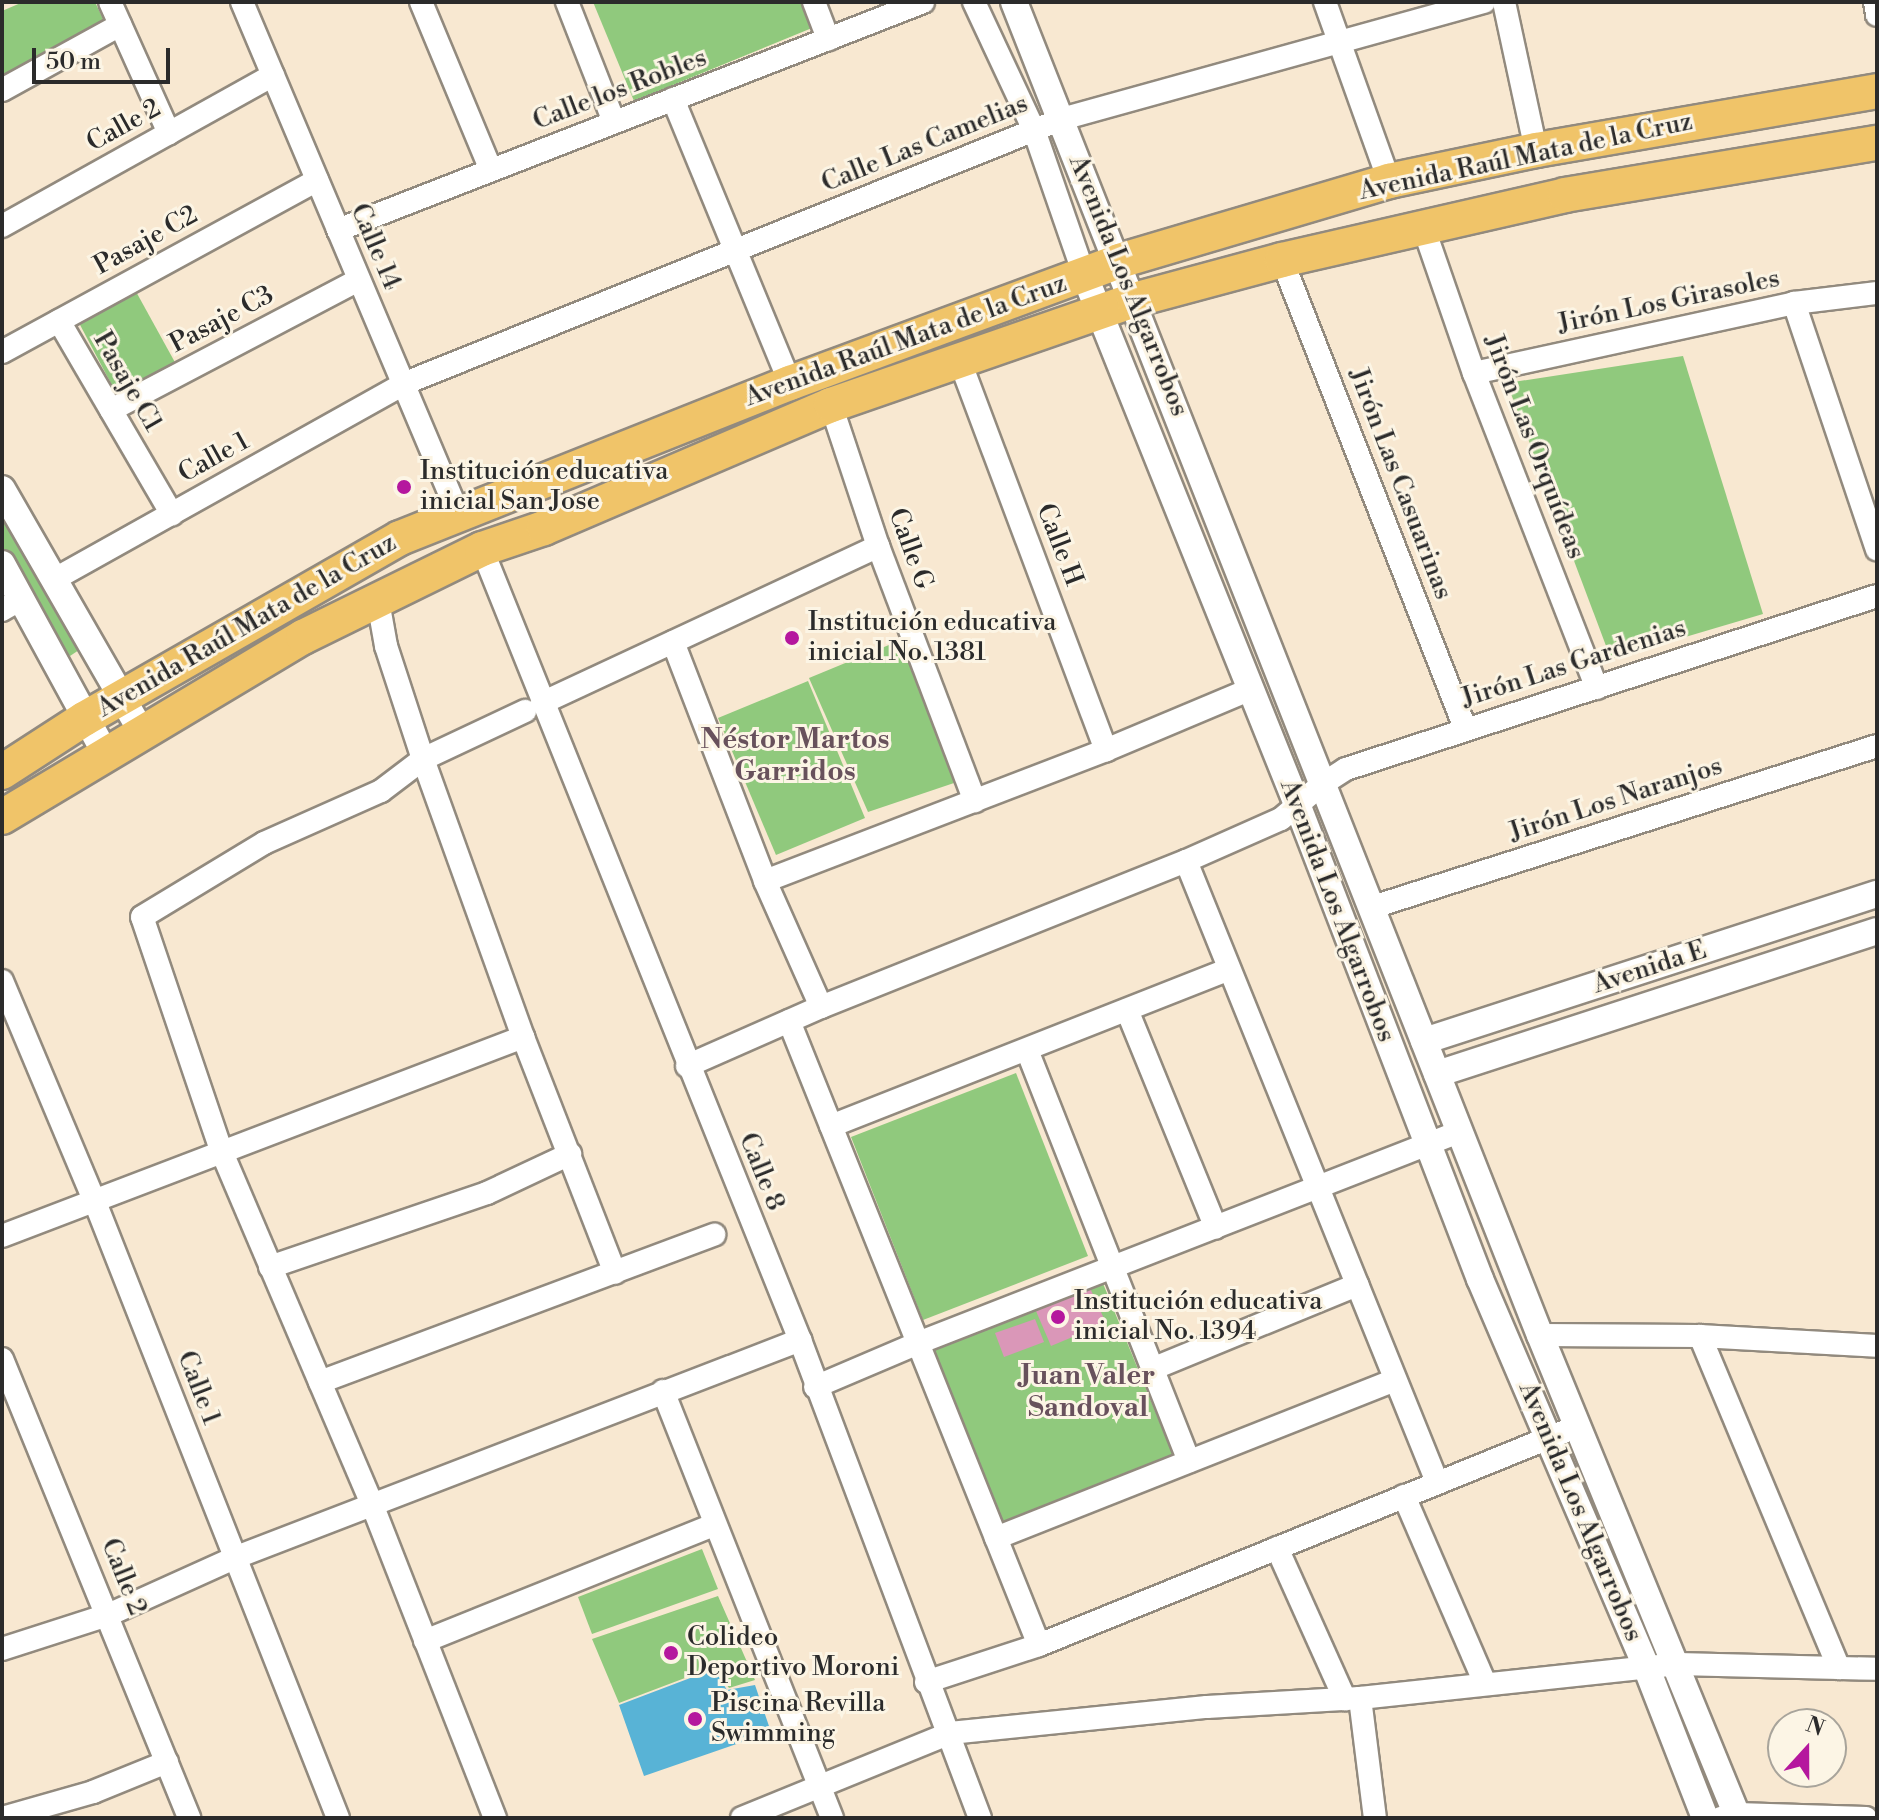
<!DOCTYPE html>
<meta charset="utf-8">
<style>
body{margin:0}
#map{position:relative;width:1879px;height:1820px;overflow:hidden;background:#f8e8d1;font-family:"Libre Bodoni",serif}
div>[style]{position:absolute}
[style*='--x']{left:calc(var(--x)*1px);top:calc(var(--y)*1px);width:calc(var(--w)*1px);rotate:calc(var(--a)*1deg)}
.green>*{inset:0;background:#90c97d}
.water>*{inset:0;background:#58b3d6}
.building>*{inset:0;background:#da97b8}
.roads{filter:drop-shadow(2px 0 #928a7e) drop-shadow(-2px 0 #928a7e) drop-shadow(0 2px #928a7e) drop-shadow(0 -2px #928a7e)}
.minor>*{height:22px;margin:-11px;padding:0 11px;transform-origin:11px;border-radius:11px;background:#fff}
.tertiary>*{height:26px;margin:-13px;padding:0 13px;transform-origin:13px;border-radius:13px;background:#fff}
.primary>*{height:34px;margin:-17px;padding:0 17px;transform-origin:17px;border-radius:17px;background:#f0c469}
.dots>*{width:22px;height:22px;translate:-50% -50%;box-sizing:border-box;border:4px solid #fcf5e5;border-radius:50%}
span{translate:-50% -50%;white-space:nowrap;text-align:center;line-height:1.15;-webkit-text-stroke:6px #fcf5e5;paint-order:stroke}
.street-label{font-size:26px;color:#2b2b2b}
.poi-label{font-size:26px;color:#2b2b2b}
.left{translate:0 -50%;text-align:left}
.neighbourhood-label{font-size:28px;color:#68515c;font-weight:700}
.frame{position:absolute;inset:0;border:4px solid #2b2b2b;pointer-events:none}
.north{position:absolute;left:1767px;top:1708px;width:80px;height:80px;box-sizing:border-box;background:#fcf5e5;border:2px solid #a8a49b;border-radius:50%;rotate:21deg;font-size:22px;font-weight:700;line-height:32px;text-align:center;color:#2b2b2b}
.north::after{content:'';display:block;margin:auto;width:28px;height:36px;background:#b5179e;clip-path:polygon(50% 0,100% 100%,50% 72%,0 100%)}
.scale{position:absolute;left:32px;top:48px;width:138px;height:36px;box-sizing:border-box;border:4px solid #2b2b2b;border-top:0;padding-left:10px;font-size:24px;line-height:28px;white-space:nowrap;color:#2b2b2b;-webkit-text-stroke:6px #fcf5e5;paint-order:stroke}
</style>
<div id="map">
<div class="green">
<i style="clip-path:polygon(23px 2px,95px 2px,104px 21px,2px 78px,2px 11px)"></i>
<i style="clip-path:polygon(593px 2px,802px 2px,812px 28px,634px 101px)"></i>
<i style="clip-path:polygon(134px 288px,177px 366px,117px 395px,78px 321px)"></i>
<i style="clip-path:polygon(1683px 356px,1763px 614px,1611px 659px,1507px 383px)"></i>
<i style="clip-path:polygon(2px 508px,76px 642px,79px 650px,70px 656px,59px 649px,2px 547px)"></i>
<i style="clip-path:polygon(901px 640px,954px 783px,868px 812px,809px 678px)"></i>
<i style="clip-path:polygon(808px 681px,865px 818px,776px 855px,718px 718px)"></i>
<i style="clip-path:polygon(1016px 1073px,1088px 1256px,923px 1320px,851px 1137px)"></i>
<i style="clip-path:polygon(1102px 1281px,1173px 1455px,1002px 1523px,931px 1347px)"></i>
<i style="clip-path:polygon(702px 1549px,718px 1589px,592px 1634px,578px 1597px)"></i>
<i style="clip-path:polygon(718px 1596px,755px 1680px,729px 1688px,714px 1667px,619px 1703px,592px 1639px)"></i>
</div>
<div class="water">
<i style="clip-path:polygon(714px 1669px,727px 1690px,755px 1685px,771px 1732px,644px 1776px,619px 1705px)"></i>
</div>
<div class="building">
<i style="clip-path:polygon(1090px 1288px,1106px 1323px,1051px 1346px,1036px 1311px)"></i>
<i style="clip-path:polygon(1035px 1319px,1044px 1342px,1004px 1357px,995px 1333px)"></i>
</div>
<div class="roads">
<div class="minor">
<i style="--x:110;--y:2;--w:144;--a:65.8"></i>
<i style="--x:242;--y:2;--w:555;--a:67.09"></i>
<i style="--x:421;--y:2;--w:182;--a:67.4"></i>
<i style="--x:567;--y:2;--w:129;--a:68.6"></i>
<i style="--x:814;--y:2;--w:40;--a:69"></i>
<i style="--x:974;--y:2;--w:141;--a:64.9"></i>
<i style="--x:1034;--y:130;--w:152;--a:70.9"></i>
<i style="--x:1325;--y:2;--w:190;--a:70.3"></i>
<i style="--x:1504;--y:2;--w:151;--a:77.8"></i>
<i style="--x:1875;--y:2;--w:13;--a:81"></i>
<i style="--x:2;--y:90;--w:135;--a:-28.8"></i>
<i style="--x:673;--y:99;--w:307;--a:67.6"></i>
<i style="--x:2;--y:226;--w:310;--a:-29.1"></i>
<i style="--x:1423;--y:226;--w:156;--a:70.9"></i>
<i style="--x:1474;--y:373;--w:338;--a:68.7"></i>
<i style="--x:338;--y:230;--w:628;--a:-21.29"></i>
<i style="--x:1282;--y:260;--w:503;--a:68.64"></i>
<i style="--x:1794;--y:303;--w:260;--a:71.4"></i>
<i style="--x:59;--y:321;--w:224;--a:59.7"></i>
<i style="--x:2;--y:352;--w:359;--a:-28.6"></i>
<i style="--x:959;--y:359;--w:418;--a:69.4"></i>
<i style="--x:1474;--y:373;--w:328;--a:-12.3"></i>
<i style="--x:1794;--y:303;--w:84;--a:-6.9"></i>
<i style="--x:831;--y:405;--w:149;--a:71.6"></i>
<i style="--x:878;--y:546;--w:273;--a:69.2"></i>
<i style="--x:111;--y:410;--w:280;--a:-27.7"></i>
<i style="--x:482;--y:549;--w:853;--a:68.1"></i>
<i style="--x:800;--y:1340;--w:511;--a:69.37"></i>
<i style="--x:53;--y:580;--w:401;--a:-29.2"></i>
<i style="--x:403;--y:384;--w:710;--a:-21.91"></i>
<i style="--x:1062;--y:119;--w:438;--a:-15.5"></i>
<i style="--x:378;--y:601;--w:46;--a:79.9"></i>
<i style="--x:386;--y:646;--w:119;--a:71.9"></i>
<i style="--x:423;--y:759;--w:295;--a:70.2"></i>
<i style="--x:523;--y:1037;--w:253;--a:68.7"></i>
<i style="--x:2;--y:610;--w:22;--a:-30"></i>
<i style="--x:673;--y:642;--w:256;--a:68.9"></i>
<i style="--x:765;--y:881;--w:138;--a:66"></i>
<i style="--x:542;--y:703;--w:371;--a:-25"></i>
<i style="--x:1186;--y:861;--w:670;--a:67.99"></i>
<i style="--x:765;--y:881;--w:365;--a:-21"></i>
<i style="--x:1106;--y:750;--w:157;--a:-22.8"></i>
<i style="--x:1373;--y:907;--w:529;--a:-17.72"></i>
<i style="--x:2;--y:981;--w:240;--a:67.2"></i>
<i style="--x:95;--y:1202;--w:662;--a:68.47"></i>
<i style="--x:1127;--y:1010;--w:235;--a:67.8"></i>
<i style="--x:789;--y:1021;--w:672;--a:68.17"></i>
<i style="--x:1027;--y:1050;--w:442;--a:68.5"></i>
<i style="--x:687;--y:1066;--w:146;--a:-23.8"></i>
<i style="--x:821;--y:1007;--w:393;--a:-21.8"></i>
<i style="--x:1186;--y:861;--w:104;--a:-23.9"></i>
<i style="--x:1281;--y:819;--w:52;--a:-40.4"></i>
<i style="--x:1321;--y:785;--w:30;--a:-33"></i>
<i style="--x:1346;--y:769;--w:558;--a:-18.05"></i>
<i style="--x:831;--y:1126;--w:427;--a:-21.5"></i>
<i style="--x:2;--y:1236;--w:558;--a:-20.9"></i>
<i style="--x:270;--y:1267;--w:229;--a:-18.8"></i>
<i style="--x:487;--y:1193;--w:92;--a:-25.2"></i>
<i style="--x:1540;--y:1335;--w:160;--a:0.4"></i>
<i style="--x:1700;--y:1336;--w:177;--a:3.2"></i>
<i style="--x:1700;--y:1336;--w:360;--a:67.3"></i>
<i style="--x:2;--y:1359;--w:496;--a:67.8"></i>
<i style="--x:1152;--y:1369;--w:222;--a:-22.3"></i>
<i style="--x:320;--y:1382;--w:421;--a:-20.5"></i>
<i style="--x:815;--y:1387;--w:112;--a:-23.1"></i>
<i style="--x:918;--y:1343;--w:581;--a:-21.31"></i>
<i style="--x:663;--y:1391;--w:459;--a:68.4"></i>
<i style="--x:1404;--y:1496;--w:204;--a:66.6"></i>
<i style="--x:996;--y:1538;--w:429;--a:-21.6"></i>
<i style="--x:1277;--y:1548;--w:166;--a:65.8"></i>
<i style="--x:425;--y:1641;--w:311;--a:-21.9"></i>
<i style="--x:2;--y:1649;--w:111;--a:-17.8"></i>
<i style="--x:108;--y:1615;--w:138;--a:-24.3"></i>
<i style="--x:234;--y:1558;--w:607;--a:-21.06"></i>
<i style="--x:926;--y:1682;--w:119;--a:-18.1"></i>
<i style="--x:1039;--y:1645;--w:582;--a:-22.11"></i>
<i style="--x:1360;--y:1698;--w:121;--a:82.9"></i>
<i style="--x:2;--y:1818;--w:95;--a:-15.9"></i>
<i style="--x:93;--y:1792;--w:80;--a:-22.1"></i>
<i style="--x:495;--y:1818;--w:337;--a:-111.4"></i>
<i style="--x:372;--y:1504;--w:382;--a:-113.1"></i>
<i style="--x:222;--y:1153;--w:249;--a:-108.7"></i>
<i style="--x:142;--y:917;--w:143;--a:-31.2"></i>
<i style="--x:264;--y:843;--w:128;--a:-24"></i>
<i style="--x:381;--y:791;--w:53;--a:-37.3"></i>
<i style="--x:423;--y:759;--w:113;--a:-25.2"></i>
<i style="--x:742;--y:1818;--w:225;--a:-22.2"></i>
<i style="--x:950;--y:1733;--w:258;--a:-5.8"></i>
<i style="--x:1207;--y:1707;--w:153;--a:-3.4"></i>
<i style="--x:1360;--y:1698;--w:320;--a:-6.1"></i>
<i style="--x:1678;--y:1664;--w:199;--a:1.4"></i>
<i style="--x:1721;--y:1818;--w:16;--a:-14"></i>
<i style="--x:1737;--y:1814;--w:129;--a:1.8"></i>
</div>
<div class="tertiary">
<i style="--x:1014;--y:2;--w:1433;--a:68.47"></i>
<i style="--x:1540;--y:1335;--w:522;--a:67.71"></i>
<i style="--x:1084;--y:274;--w:571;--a:68.11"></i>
<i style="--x:1297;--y:804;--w:509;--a:68.93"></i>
<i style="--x:1480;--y:1279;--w:424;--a:66.8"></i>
<i style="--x:1647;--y:1669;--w:160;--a:68.7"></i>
<i style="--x:2;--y:489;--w:280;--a:60.1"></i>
<i style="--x:2;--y:564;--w:215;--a:61.4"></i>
<i style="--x:1424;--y:1041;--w:476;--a:-18"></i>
<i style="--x:1437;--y:1074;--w:463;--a:-18"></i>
</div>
<div class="primary">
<i style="--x:2;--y:772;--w:98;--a:-32.9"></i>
<i style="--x:84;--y:719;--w:364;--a:-29.8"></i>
<i style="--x:400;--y:538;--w:420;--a:-21.7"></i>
<i style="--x:790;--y:383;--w:351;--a:-20.3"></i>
<i style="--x:1119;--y:261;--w:282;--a:-16.5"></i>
<i style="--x:1389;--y:181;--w:150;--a:-11.9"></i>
<i style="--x:1536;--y:150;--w:346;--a:-9.8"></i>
<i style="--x:2;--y:817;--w:351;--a:-30.9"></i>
<i style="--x:303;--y:637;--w:199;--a:-26.2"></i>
<i style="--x:482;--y:549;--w:65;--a:-18.7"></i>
<i style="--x:544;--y:528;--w:312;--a:-23.2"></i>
<i style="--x:831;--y:405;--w:321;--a:-19.1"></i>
<i style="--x:1134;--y:300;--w:153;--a:-15.1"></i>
<i style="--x:1282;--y:260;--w:290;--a:-12.9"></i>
<i style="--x:1565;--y:195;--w:316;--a:-9.5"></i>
</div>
</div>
<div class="dots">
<i style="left:404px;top:487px;background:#b5179e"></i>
<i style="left:792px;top:638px;background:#b5179e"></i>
<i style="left:1058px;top:1317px;background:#b5179e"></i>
<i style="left:671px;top:1653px;background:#b5179e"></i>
<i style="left:695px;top:1719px;background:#b5179e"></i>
</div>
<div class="street-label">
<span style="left:620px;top:90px;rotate:-21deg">Calle los Robles</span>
<span style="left:124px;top:126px;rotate:-29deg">Calle 2</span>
<span style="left:925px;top:144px;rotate:-22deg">Calle Las Camelias</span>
<span style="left:1526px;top:157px;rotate:-12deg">Avenida Raúl Mata de la Cruz</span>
<span style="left:146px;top:241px;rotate:-29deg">Pasaje C2</span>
<span style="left:375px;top:247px;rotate:67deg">Calle 14</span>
<span style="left:1128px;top:286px;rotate:68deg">Avenida Los Algarrobos</span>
<span style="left:1669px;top:302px;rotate:-12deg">Jirón Los Girasoles</span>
<span style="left:222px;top:320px;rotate:-28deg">Pasaje C3</span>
<span style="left:906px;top:341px;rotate:-20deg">Avenida Raúl Mata de la Cruz</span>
<span style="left:127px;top:382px;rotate:60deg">Pasaje C1</span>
<span style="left:1534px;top:447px;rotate:69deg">Jirón Las Orquídeas</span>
<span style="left:214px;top:458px;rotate:-29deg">Calle 1</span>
<span style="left:1400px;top:484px;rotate:69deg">Jirón Las Casuarinas</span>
<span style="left:1059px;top:545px;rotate:69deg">Calle H</span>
<span style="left:910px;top:549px;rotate:70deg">Calle G</span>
<span style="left:247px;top:626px;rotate:-30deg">Avenida Raúl Mata de la Cruz</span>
<span style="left:1574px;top:664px;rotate:-18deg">Jirón Las Gardenias</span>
<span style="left:1616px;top:800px;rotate:-18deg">Jirón Los Naranjos</span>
<span style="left:1337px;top:911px;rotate:69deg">Avenida Los Algarrobos</span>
<span style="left:1650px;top:968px;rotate:-18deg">Avenida E</span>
<span style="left:761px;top:1172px;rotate:68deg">Calle 8</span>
<span style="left:198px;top:1388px;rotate:69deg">Calle 1</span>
<span style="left:1580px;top:1512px;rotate:67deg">Avenida Los Algarrobos</span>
<span style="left:123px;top:1577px;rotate:68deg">Calle 2</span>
</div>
<div class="poi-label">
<span class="left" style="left:420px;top:487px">Institución educativa<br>inicial San Jose</span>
<span class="left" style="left:808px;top:638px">Institución educativa<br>inicial No. 1381</span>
<span class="left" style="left:1074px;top:1317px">Institución educativa<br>inicial No. 1394</span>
<span class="left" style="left:687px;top:1653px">Colideo<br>Deportivo Moroni</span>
<span class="left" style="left:711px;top:1719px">Piscina Revilla<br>Swimming</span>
</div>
<div class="neighbourhood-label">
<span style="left:795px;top:756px">Néstor Martos<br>Garridos</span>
<span style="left:1088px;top:1392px">Juan Valer<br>Sandoval</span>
</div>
<div class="frame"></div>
<div class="north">N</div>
<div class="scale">50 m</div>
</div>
